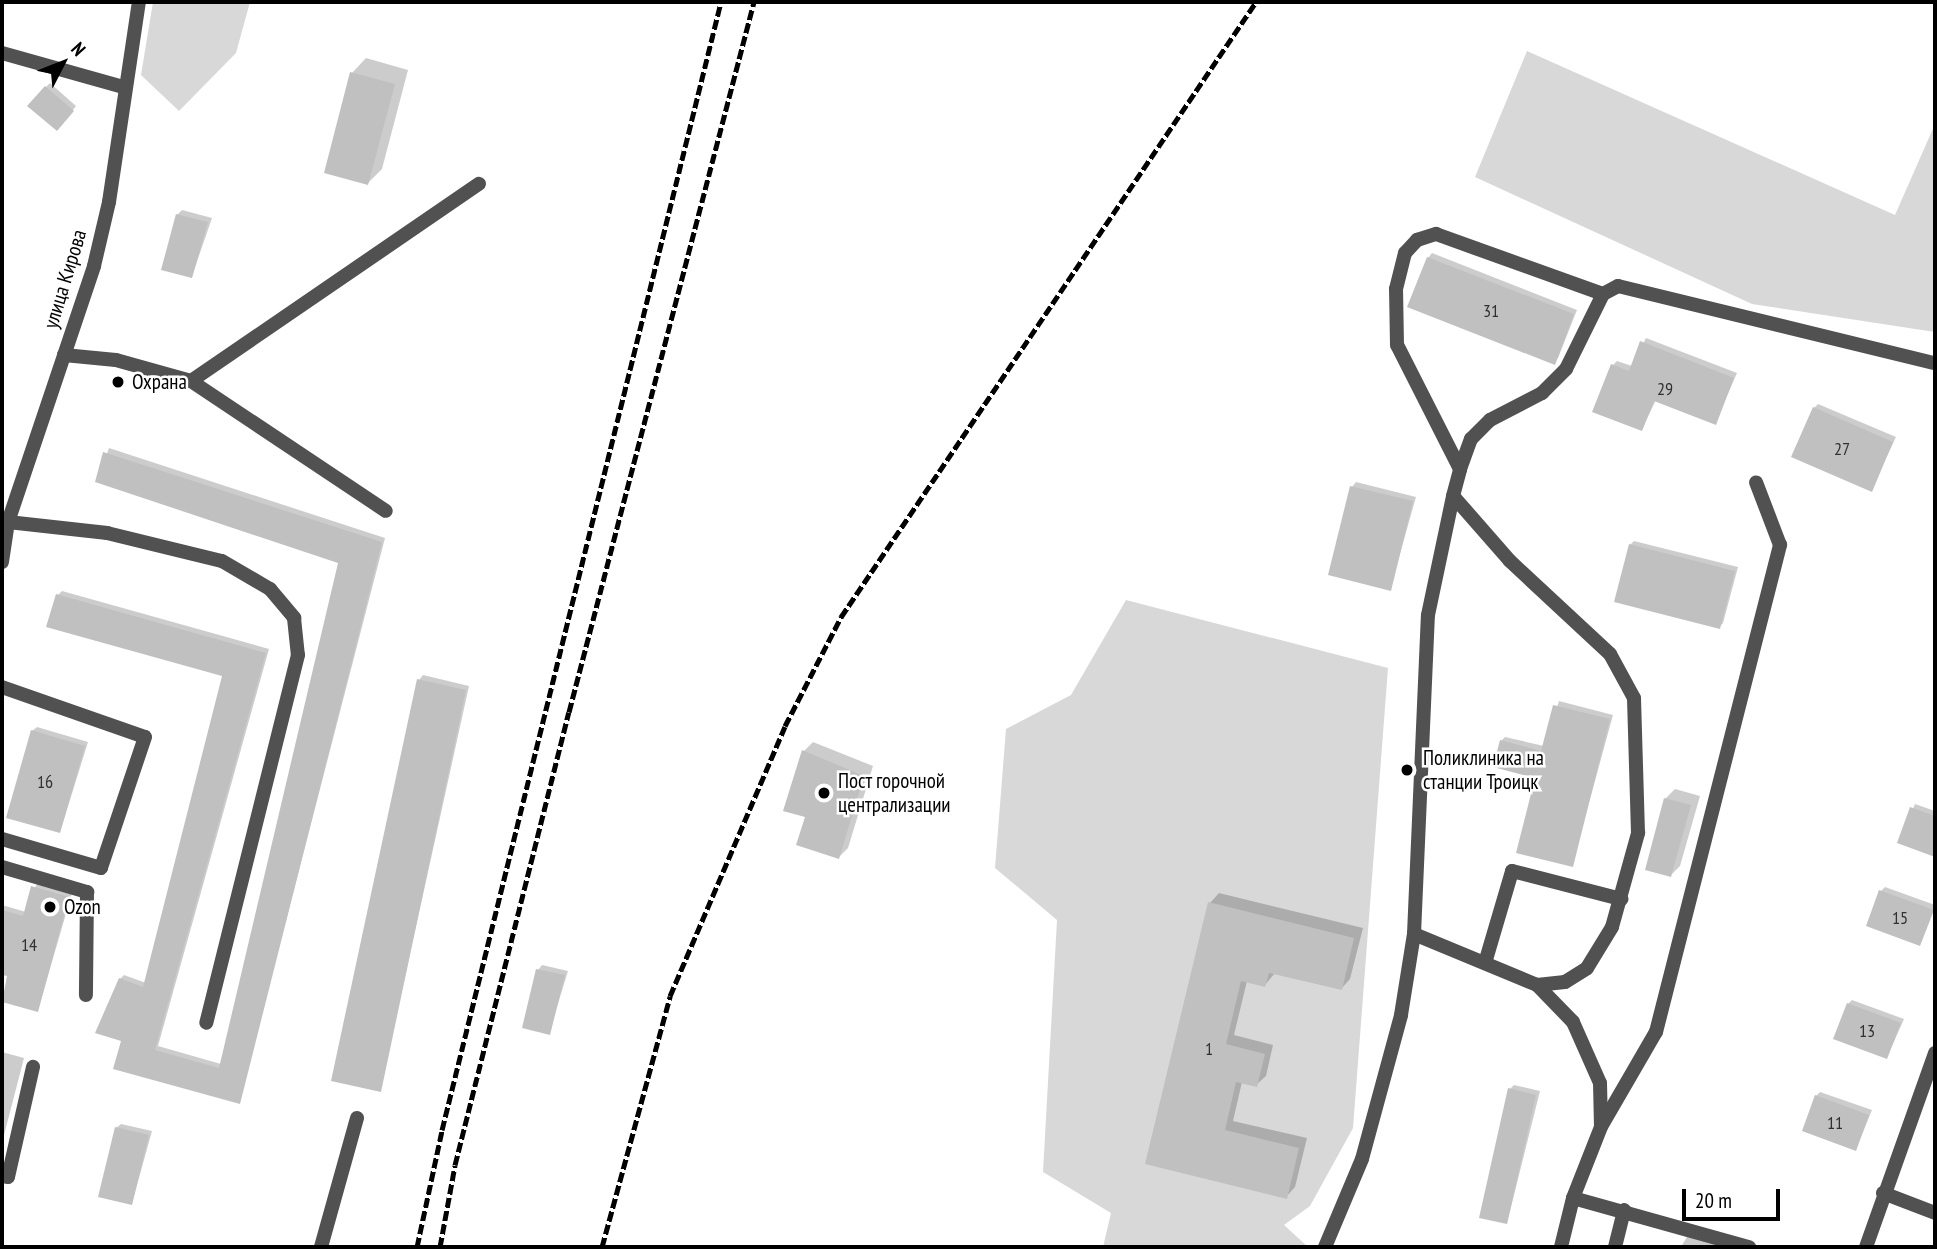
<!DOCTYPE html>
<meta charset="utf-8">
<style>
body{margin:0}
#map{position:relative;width:1937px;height:1249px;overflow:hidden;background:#fff;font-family:"PT Sans Narrow",sans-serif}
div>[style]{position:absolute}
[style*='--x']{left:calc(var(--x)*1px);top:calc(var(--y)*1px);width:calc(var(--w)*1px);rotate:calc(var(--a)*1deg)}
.green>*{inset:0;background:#d8d8d8}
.shadow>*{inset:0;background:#0003}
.building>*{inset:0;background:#c0c0c0}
.lane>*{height:14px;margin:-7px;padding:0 7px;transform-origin:7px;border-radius:7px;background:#515151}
.street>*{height:14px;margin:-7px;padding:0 7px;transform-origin:7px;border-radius:7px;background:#515151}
.rail>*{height:5px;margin-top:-2.5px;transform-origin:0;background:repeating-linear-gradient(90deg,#000 0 10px,transparent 0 13.5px)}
.dots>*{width:19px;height:19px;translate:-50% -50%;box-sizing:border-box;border:4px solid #fff;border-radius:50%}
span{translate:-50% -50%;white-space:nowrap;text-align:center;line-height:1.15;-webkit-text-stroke:5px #fff;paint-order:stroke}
.number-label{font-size:18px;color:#303030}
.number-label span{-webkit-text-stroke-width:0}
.street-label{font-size:21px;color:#000}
.poi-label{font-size:21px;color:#000}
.left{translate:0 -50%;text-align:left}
.frame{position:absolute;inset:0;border:4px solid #000;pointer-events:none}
.north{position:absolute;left:28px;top:28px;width:70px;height:70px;-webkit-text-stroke:5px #fff;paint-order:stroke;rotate:48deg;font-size:19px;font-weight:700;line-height:28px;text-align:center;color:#000}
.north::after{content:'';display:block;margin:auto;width:24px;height:32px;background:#000;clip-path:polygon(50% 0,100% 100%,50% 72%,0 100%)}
.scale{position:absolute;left:1682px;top:1189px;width:98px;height:32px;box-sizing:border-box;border:4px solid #000;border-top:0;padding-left:9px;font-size:21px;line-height:24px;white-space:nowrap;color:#000;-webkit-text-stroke:5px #fff;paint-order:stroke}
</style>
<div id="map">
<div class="green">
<i style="clip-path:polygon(153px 2px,250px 2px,236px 53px,179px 111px,141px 75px)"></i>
<i style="clip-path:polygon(1527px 51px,1895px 215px,1935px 124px,1935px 332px,1752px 304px,1475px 177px)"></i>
<i style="clip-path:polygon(1126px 600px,1388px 668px,1353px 1128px,1310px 1206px,1284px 1225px,1308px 1247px,1103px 1247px,1111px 1213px,1043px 1172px,1057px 920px,995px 868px,1006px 729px,1071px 695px)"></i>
</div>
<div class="shadow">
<i style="clip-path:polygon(366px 58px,408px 70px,382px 169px,368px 183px,352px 73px)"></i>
<i style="clip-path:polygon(50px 83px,76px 106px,61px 125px,46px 87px)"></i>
<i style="clip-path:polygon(182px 210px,212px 218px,192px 276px,178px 214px)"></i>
<i style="clip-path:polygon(1432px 253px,1577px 310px,1558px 358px,1554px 363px,1428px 258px)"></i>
<i style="clip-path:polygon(1646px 338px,1737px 373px,1715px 423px,1656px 400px,1642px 429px,1613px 365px,1617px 361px,1632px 366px)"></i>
<i style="clip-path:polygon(1818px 404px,1896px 437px,1871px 490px,1814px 408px)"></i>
<i style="clip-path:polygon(109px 448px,385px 538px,239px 1102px,123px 1040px,120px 979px,124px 975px,146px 983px,224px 675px,58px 595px,62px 591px,269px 649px,158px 1046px,221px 1064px,340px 562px,97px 481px)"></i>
<i style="clip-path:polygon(1356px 482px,1416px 497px,1390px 589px,1352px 487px)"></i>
<i style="clip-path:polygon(1634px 541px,1738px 567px,1723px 623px,1719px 627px,1630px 545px)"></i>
<i style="clip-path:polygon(423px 675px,469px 686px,380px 1090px,419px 680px)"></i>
<i style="clip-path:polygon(1559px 701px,1613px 715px,1572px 865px,1537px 776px,1501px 741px,1505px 737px,1544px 746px)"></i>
<i style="clip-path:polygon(37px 727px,88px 742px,60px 832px,32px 731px)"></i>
<i style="clip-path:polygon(813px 742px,873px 766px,848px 848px,839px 857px,807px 816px,804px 751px)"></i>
<i style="clip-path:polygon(1675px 789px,1700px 796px,1680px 866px,1671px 875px,1666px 798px)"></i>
<i style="clip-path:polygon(1915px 804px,1935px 811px,1935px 855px,1899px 842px)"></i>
<i style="clip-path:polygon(37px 883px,72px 893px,38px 1010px,10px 975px,2px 973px,2px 905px,26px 912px)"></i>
<i style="clip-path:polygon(1885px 887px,1935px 905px,1920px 944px,1881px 891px)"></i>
<i style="clip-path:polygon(1219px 893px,1363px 928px,1350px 979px,1341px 989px,1275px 973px,1265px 985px,1247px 981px,1234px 1035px,1273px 1045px,1266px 1076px,1256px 1085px,1242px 1082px,1233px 1121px,1307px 1138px,1295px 1187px,1286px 1197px,1147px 1163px,1210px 903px)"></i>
<i style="clip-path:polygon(542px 965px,568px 971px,549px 1033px,538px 970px)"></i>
<i style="clip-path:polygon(1852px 1000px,1904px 1019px,1887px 1057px,1848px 1004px)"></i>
<i style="clip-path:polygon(2px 1052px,24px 1058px,2px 1143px)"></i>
<i style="clip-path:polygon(1514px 1085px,1540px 1091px,1507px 1223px,1510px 1089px)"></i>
<i style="clip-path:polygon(1820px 1092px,1872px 1110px,1856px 1149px,1816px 1096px)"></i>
<i style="clip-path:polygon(121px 1124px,152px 1131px,132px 1203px,116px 1128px)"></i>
<i style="clip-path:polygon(1688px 1235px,1725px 1247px,1681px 1247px)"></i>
</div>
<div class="building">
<i style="clip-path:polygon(350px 72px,395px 84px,368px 185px,324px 173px)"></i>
<i style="clip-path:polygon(45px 86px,74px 111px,57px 131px,27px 106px)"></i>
<i style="clip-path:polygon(176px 214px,208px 222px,192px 278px,161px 270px)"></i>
<i style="clip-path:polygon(1427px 257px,1574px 314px,1555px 365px,1407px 307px)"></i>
<i style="clip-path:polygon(1640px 341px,1734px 378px,1716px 425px,1654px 401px,1642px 431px,1592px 412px,1611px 364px,1629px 371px)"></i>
<i style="clip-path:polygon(1813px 407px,1893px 442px,1872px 492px,1791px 457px)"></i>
<i style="clip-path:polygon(103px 452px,382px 542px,240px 1104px,113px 1069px,121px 1041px,95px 1033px,119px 978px,143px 987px,222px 676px,46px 627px,56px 594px,266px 653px,155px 1050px,219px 1068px,338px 563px,95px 482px)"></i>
<i style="clip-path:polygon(1350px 486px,1413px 501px,1391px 591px,1328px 575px)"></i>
<i style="clip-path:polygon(1629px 544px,1735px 571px,1720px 629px,1614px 602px)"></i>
<i style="clip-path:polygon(417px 679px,466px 690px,381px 1092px,331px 1081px)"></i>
<i style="clip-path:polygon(1553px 705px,1610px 719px,1573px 867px,1516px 853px,1535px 778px,1493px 767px,1500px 740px,1541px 751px)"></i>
<i style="clip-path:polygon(31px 730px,85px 746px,60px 833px,6px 818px)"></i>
<i style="clip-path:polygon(802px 750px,864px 776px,839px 859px,796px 845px,805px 817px,783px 811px)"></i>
<i style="clip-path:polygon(1664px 798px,1691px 805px,1671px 877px,1645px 870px)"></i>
<i style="clip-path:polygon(1910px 807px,1935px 816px,1935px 857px,1897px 843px)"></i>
<i style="clip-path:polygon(31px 886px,69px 897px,38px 1012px,2px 1002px,7px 976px,2px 975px,2px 910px,23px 916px)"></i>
<i style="clip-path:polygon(1879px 890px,1934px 910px,1920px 946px,1866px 926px)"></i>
<i style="clip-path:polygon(1208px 902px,1354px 938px,1342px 990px,1269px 973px,1265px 987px,1241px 981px,1226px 1044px,1265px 1054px,1257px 1087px,1236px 1082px,1225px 1130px,1299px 1148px,1287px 1199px,1145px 1164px)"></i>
<i style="clip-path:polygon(536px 969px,565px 975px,550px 1035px,522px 1028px)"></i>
<i style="clip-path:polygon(1847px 1003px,1901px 1023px,1887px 1059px,1833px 1039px)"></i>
<i style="clip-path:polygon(1508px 1088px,1536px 1095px,1507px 1224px,1479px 1218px)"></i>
<i style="clip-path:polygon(1815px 1095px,1869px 1115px,1856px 1151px,1802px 1131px)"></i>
<i style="clip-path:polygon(115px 1127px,149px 1135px,132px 1205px,98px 1197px)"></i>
</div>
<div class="lane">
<i style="--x:2;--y:53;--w:126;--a:15.7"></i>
<i style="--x:64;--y:355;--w:52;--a:5.5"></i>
<i style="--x:116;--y:360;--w:78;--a:15.6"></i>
<i style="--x:191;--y:381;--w:349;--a:-34.4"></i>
<i style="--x:191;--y:381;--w:234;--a:33.7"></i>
<i style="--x:1460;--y:469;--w:32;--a:-70"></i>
<i style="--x:1471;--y:439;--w:27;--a:-45"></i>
<i style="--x:1490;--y:420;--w:59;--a:-27.4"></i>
<i style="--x:1542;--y:393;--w:34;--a:-45"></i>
<i style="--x:1566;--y:369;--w:84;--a:-63.7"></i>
<i style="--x:8;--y:522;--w:100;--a:6.3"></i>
<i style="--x:107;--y:533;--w:118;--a:13.7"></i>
<i style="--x:222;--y:561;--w:56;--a:30.3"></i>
<i style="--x:270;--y:589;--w:38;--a:50"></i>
<i style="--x:294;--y:618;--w:37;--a:84"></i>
<i style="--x:298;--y:655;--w:379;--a:104"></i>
<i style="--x:2;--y:687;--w:151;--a:19.3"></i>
<i style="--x:145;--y:737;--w:138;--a:108.6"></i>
<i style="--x:101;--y:868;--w:103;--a:-163.7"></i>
<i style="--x:2;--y:867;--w:89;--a:16.4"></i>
<i style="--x:87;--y:892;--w:103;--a:90.6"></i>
<i style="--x:1414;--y:934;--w:319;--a:-87.5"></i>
<i style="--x:1428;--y:615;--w:122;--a:-78.1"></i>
<i style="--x:1485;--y:963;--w:96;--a:-73.6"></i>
<i style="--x:1512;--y:871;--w:113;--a:14.4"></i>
<i style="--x:1602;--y:1125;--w:108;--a:-59.9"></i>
<i style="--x:1656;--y:1032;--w:503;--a:-75.71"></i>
<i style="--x:1780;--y:545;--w:67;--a:-110.9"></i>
<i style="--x:2;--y:1176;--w:6;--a:9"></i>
<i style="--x:8;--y:1177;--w:113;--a:-77.2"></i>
<i style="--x:1883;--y:1193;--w:56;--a:21"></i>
<i style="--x:1573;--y:1198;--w:76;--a:-68.5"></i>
<i style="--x:1601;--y:1127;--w:44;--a:-91.3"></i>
<i style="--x:1600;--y:1083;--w:67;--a:-113.9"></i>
<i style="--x:1573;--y:1022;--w:52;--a:-134.2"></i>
<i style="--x:1537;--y:985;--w:28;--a:-6"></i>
<i style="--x:1565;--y:982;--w:26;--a:-32"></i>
<i style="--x:1587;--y:968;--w:48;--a:-58.6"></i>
<i style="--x:1612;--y:927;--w:98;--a:-74.5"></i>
<i style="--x:1638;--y:833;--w:135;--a:-91.7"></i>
<i style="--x:1634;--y:698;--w:50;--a:-118.6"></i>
<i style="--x:1610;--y:654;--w:137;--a:-137.1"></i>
<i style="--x:1510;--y:561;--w:86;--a:-131.2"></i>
<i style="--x:1453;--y:496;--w:28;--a:-75"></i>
<i style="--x:1460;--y:469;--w:139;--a:-116.9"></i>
<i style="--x:1397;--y:345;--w:56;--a:-91"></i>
<i style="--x:1396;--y:289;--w:37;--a:-76"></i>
<i style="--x:1405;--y:253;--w:18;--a:-47"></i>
<i style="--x:1417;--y:240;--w:20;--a:-18"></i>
<i style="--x:1436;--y:234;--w:177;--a:19.8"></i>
<i style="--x:1603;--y:294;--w:17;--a:-28"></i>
<i style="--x:1618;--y:286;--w:326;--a:13.7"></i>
<i style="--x:321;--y:1247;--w:134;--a:-74.4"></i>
<i style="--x:1325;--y:1247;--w:95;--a:-67.2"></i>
<i style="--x:1362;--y:1159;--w:149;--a:-74.8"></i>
<i style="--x:1401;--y:1015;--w:82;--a:-80.9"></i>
<i style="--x:1414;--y:934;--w:133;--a:22.5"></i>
<i style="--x:1615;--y:1247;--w:38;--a:-76"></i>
</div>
<div class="street">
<i style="--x:2;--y:562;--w:40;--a:-81.5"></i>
<i style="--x:8;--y:522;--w:270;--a:-71.4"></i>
<i style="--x:94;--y:266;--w:66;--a:-76.8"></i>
<i style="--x:109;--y:202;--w:202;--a:-81.5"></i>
<i style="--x:1561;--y:1247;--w:50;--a:-76.2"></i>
<i style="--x:1573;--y:1198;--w:183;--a:15.6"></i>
<i style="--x:1866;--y:1247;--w:206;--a:-70.4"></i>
</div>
<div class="rail">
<i style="--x:417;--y:1247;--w:120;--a:-77.9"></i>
<i style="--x:442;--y:1130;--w:1162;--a:-76.11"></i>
<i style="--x:440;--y:1247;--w:83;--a:-79.6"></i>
<i style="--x:455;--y:1165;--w:467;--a:-75.9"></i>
<i style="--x:569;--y:712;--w:734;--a:-75.4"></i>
<i style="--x:602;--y:1247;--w:260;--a:-74.8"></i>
<i style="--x:670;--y:996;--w:293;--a:-66.9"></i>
<i style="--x:785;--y:726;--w:123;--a:-62.8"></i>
<i style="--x:841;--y:617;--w:742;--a:-55.99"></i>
</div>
<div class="dots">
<i style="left:118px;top:382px;background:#000"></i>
<i style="left:1407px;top:770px;background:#000"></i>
<i style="left:824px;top:793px;background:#000"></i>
<i style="left:50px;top:907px;background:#000"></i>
</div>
<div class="number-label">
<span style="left:1491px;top:311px">31</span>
<span style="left:1665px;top:389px">29</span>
<span style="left:1842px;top:449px">27</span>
<span style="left:45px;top:782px">16</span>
<span style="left:1900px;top:918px">15</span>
<span style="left:29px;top:945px">14</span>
<span style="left:1867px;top:1031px">13</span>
<span style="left:1209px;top:1049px">1</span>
<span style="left:1835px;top:1123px">11</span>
</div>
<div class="street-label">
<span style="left:65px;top:279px;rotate:-73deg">улица Кирова</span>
</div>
<div class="poi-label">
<span class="left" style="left:132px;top:382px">Охрана</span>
<span class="left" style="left:1423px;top:770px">Поликлиника на<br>станции Троицк</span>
<span class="left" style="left:838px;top:793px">Пост горочной<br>централизации</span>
<span class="left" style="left:64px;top:907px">Ozon</span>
</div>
<div class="frame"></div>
<div class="north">N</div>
<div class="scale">20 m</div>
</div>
